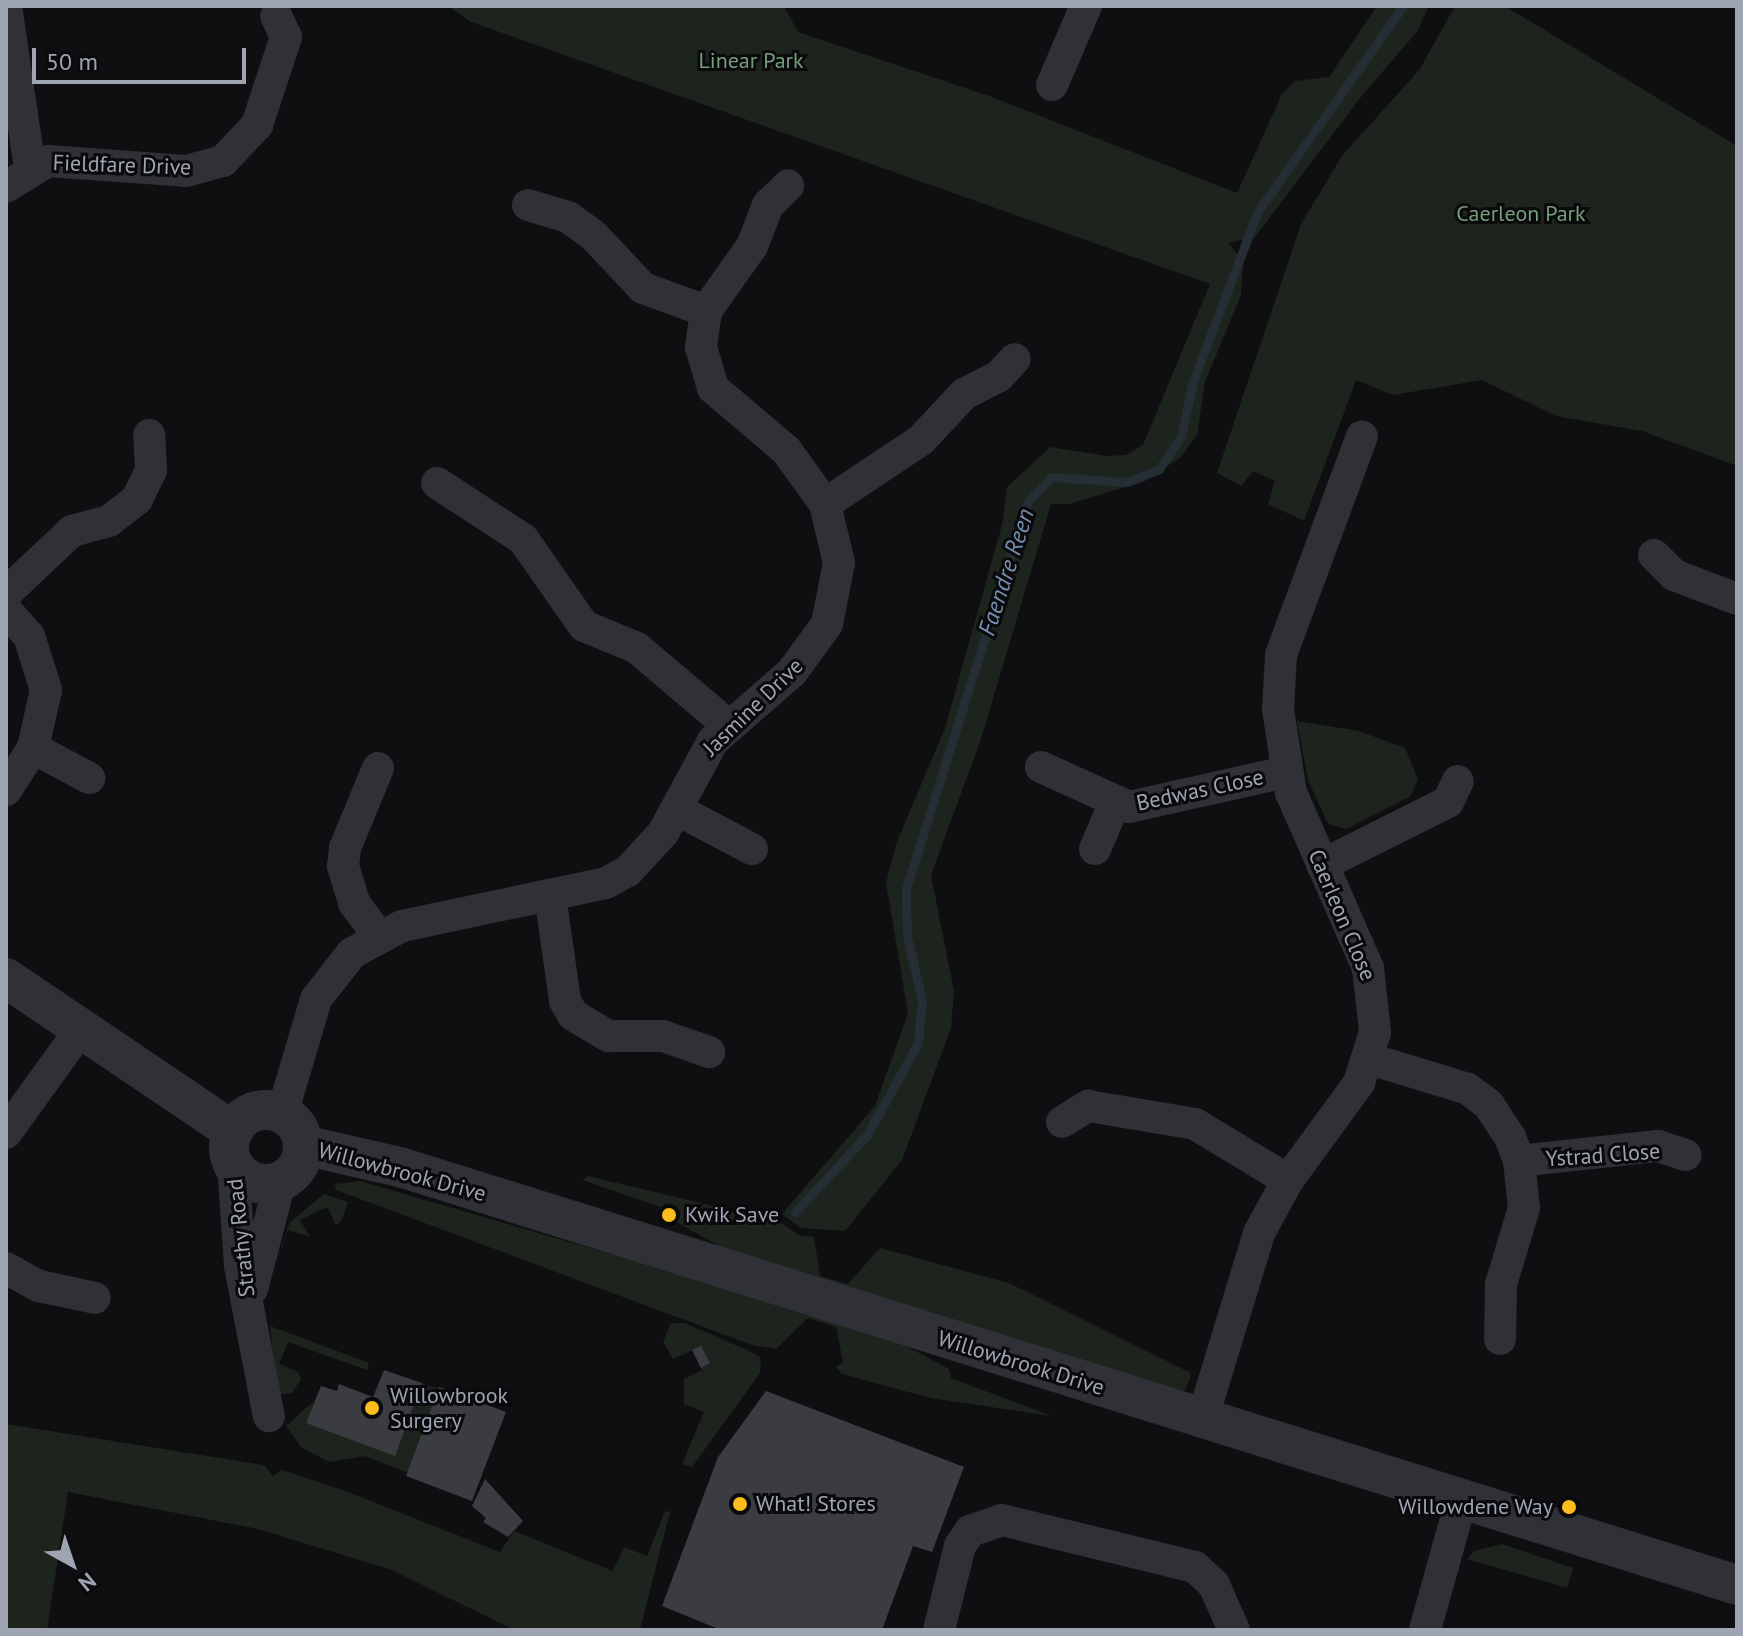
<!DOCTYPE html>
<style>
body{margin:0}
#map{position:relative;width:1743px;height:1636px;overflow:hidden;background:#0f0f11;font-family:"PT Sans",sans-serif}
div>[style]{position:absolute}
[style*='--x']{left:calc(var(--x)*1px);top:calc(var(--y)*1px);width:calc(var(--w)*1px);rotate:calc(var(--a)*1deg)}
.green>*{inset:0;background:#1c241d}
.stream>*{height:9px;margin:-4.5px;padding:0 4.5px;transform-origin:4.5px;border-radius:4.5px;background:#252d35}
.building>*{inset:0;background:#3b3c41}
.minor>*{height:32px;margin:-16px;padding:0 16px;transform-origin:16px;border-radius:16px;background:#303136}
.tertiary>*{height:40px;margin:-20px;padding:0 20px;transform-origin:20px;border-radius:20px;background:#303136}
.tertiary>.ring{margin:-20px;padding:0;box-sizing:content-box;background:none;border:40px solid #303136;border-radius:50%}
.dots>*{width:22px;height:22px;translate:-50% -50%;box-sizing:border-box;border:4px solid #0a0a0c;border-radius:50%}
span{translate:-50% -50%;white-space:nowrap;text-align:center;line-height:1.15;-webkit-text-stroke:6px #0a0a0c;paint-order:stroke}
.park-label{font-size:22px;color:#759f7a}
.street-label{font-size:22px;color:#9fa4b3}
.poi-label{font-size:22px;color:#9fa4b3}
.left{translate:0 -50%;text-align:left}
.right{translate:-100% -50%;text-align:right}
.water-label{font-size:24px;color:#7391b1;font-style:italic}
.frame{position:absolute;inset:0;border:8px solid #9fa4b3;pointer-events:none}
.north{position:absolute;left:32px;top:1524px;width:80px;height:80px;-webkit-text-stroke:6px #0a0a0c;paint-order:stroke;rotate:140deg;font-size:22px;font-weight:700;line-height:32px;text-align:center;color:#9fa4b3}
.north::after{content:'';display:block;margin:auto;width:28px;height:36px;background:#9fa4b3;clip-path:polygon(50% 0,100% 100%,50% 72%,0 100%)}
.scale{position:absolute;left:32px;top:48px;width:214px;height:36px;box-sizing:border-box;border:4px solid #9fa4b3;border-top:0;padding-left:10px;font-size:24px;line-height:28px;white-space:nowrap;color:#9fa4b3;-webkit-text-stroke:6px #0a0a0c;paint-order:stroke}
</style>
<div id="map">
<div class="green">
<i style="clip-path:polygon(448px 6px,784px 6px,798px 32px,992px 97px,1237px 193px,1282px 94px,1295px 81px,1329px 77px,1377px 6px,1429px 6px,1417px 32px,1364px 93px,1255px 237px,1228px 243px,1243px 260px,1241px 295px,1205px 382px,1197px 435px,1181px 457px,1145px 481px,1069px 504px,1051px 504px,981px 739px,931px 875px,954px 991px,951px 1028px,902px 1160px,845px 1231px,801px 1228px,782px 1214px,875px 1106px,908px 1013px,886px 883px,896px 844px,945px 728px,1002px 525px,1007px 487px,1050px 447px,1107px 456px,1126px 455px,1143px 445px,1210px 284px,471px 22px)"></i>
<i style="clip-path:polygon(1455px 6px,1505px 6px,1737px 146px,1737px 466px,1642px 431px,1556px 416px,1482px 380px,1393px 395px,1356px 380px,1304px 521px,1268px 504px,1275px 481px,1253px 471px,1241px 486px,1217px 473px,1301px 224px,1342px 156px,1420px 69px)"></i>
<i style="clip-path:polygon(1297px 721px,1359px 731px,1405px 748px,1418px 779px,1411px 796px,1346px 829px,1328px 824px,1308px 780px)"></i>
<i style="clip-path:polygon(588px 1176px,780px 1222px,799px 1235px,814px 1237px,820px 1276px,848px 1284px,880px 1248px,1009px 1283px,1191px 1373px,1190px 1379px,1184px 1391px,1119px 1376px,739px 1257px,678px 1223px,681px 1214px,582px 1180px)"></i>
<i style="clip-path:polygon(360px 1181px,882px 1333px,949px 1369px,951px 1378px,1052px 1416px,930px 1398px,842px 1374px,836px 1367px,843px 1362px,836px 1327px,808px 1318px,776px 1349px,752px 1345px,336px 1190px,335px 1184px)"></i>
<i style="clip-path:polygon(324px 1194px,348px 1202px,341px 1222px,336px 1225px,327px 1207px,300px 1220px,310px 1237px,288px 1230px,273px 1270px,290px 1222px)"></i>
<i style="clip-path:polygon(671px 1323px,684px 1323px,718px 1337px,759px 1356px,761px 1364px,760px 1373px,692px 1467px,682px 1464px,704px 1412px,684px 1404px,684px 1379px,702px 1370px,693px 1350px,673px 1359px,663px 1342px)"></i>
<i style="clip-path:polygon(270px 1326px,369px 1363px,367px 1370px,288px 1342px,279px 1364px,298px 1372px,301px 1379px,292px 1393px,278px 1395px)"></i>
<i style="clip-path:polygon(422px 1383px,438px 1389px,408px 1473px,365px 1456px,329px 1462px,302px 1448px,286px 1426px,315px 1400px,306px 1423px)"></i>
<i style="clip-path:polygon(6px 1424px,264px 1465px,273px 1476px,282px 1470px,348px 1492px,500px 1552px,514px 1531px,613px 1571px,624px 1547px,647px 1556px,665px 1511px,670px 1512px,640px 1630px,514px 1630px,392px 1570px,258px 1529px,68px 1492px,47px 1630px,6px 1630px)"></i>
<i style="clip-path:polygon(1502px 1544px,1573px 1568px,1567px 1588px,1467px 1559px,1474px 1551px)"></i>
</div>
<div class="stream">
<i style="--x:795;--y:1212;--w:105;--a:-46.9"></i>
<i style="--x:867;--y:1135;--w:105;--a:-61"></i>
<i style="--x:918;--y:1043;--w:43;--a:-84.7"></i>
<i style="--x:922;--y:1000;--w:66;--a:-103.2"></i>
<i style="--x:907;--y:936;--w:47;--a:-91.2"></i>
<i style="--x:906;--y:889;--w:405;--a:-72.6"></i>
<i style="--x:1027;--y:502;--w:35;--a:-45"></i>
<i style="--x:1052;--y:477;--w:75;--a:3.8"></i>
<i style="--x:1127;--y:482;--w:35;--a:-22"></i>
<i style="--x:1159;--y:469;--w:40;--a:-56"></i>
<i style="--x:1181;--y:436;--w:56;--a:-77.7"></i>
<i style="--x:1193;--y:381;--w:182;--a:-69.1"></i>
<i style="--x:1258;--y:211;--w:251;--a:-54.7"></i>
</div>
<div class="building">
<i style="clip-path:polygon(661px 1207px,681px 1215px,678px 1223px,658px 1215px)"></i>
<i style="clip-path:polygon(701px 1346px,710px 1363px,701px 1368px,692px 1350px)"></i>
<i style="clip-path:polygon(384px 1370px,422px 1383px,395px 1456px,306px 1423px,321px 1386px,337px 1391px,339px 1384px,373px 1397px)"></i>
<i style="clip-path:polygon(439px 1387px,506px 1412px,472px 1501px,406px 1476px)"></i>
<i style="clip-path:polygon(766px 1391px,964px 1467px,932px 1552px,913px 1546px,882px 1630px,721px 1630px,662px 1606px,718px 1457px)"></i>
<i style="clip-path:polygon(485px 1479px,523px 1521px,508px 1537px,483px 1522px,486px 1518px,472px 1506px)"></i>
</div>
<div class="minor">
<i style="--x:6;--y:6;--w:164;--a:81.6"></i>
<i style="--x:1052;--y:85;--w:86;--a:-66.7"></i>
<i style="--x:6;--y:187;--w:49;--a:-31.8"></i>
<i style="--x:48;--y:161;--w:138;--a:4.1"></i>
<i style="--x:186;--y:171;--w:38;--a:-15"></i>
<i style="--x:223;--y:161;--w:50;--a:-46.6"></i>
<i style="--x:257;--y:125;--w:93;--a:-71.8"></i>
<i style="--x:286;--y:37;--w:23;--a:-115"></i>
<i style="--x:528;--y:205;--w:42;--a:16.7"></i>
<i style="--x:568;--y:217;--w:32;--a:36"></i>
<i style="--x:594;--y:236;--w:71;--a:46.7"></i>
<i style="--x:643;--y:288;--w:67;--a:20.1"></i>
<i style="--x:437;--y:483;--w:103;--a:33.1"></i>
<i style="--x:523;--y:539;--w:106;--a:55"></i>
<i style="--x:584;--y:626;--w:57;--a:22.5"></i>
<i style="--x:637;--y:648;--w:121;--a:40.3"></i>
<i style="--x:825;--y:504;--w:115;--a:-33.7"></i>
<i style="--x:921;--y:440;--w:63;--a:-46.9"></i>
<i style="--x:964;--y:394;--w:39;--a:-27"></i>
<i style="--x:999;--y:376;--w:23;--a:-47"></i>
<i style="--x:1654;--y:555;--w:28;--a:45"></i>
<i style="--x:1674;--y:575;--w:67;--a:20.9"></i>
<i style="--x:6;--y:593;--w:91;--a:-43.2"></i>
<i style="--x:72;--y:531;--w:38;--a:-15"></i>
<i style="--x:109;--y:521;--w:36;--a:-38"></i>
<i style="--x:137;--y:499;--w:32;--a:-64"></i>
<i style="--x:151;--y:470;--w:35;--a:-93"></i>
<i style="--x:6;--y:610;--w:35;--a:49"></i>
<i style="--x:29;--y:636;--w:57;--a:72.5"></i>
<i style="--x:46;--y:690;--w:59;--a:102.6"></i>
<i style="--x:33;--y:748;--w:50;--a:122.7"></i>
<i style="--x:33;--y:748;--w:64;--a:28.2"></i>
<i style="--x:1041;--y:767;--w:97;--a:24.4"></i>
<i style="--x:1129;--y:807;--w:160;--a:-12.6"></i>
<i style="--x:378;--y:768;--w:87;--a:112.4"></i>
<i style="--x:345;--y:848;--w:18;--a:96"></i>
<i style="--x:343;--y:866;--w:39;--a:73"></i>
<i style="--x:354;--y:903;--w:40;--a:53"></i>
<i style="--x:676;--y:809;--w:86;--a:27.8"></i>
<i style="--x:1095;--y:849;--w:51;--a:-66.9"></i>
<i style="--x:1322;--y:865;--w:141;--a:-26.6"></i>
<i style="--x:1448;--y:802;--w:23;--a:-65"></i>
<i style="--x:550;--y:895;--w:107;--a:81.9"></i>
<i style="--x:565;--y:1001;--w:16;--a:60"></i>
<i style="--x:573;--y:1015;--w:41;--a:31"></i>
<i style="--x:608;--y:1036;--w:55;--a:0"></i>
<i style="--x:663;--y:1036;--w:49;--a:19.2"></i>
<i style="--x:1370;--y:1059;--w:102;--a:17"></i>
<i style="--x:1468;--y:1089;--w:26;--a:37"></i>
<i style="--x:1489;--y:1105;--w:38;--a:57"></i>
<i style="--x:1510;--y:1137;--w:26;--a:69"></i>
<i style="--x:1519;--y:1161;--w:47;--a:83.9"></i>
<i style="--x:1524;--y:1208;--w:79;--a:106.8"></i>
<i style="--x:1501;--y:1284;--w:55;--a:91"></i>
<i style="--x:282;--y:1114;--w:120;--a:-73.5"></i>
<i style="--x:316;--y:999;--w:58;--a:-52"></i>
<i style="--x:352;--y:953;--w:57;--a:-28.4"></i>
<i style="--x:402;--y:926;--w:208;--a:-11.9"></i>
<i style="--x:606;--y:883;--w:25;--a:-29"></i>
<i style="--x:628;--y:871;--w:52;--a:-47.4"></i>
<i style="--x:663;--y:833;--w:105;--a:-61.5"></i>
<i style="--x:713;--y:741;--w:105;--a:-41.1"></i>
<i style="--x:792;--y:672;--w:59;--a:-53.9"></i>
<i style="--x:827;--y:624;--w:62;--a:-78.9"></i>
<i style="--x:839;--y:563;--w:61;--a:-103.3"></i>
<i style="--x:825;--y:504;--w:67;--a:-125.8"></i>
<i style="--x:786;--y:450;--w:96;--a:-139.7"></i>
<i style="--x:713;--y:388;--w:43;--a:-106.3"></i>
<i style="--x:701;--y:347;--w:36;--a:-82"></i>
<i style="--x:706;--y:311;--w:80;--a:-54.7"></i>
<i style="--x:752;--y:246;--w:44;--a:-68.7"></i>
<i style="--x:768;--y:205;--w:28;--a:-44"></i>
<i style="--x:1062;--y:1122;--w:31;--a:-32"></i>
<i style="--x:1088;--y:1106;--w:109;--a:9.5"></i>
<i style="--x:1195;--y:1124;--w:109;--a:31.1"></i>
<i style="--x:6;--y:1133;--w:128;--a:-54.2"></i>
<i style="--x:1519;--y:1161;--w:140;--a:-6.2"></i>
<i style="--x:1658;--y:1146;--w:29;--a:18"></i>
<i style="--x:233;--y:1163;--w:103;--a:86.1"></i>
<i style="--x:240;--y:1266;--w:153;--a:79.1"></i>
<i style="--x:6;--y:1268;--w:38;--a:29"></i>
<i style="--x:39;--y:1286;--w:57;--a:12.1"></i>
<i style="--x:252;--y:1289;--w:111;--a:-75.3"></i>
<i style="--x:1202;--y:1420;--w:195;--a:-73"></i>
<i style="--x:1259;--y:1233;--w:60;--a:-61.3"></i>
<i style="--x:1288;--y:1180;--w:120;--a:-53.8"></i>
<i style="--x:1359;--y:1083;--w:53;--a:-72.6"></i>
<i style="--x:1375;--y:1032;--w:64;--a:-96.2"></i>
<i style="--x:1368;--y:968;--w:191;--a:-113.7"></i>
<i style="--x:1291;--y:793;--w:85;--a:-98.8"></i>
<i style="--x:1278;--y:709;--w:54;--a:-86.8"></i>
<i style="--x:1281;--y:655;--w:233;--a:-69.7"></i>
<i style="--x:939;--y:1630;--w:87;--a:-76"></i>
<i style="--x:960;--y:1546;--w:18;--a:-56"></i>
<i style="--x:970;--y:1531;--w:34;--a:-19"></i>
<i style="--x:1002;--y:1520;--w:199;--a:13.7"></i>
<i style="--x:1195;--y:1567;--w:26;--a:43"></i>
<i style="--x:1214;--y:1585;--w:49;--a:66"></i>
<i style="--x:1425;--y:1630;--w:134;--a:-74.4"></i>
</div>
<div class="tertiary">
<i style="--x:6;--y:978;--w:274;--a:34"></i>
<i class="ring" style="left:229px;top:1110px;width:34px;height:34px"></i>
<i style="--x:303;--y:1145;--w:99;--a:12.8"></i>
<i style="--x:400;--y:1167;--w:1401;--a:17.36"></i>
</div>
<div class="dots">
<i style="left:669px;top:1215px;background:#fcbc1c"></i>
<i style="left:372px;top:1408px;background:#fcbc1c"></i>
<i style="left:740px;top:1504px;background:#fcbc1c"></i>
<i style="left:1569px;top:1507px;background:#fcbc1c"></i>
</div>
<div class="park-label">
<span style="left:751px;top:61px">Linear Park</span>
<span style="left:1521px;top:214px">Caerleon Park</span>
</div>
<div class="street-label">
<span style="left:122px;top:165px;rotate:2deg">Fieldfare Drive</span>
<span style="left:753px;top:707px;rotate:-44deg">Jasmine Drive</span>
<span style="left:1200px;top:790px;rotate:-12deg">Bedwas Close</span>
<span style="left:1342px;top:915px;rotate:67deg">Caerleon Close</span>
<span style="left:1603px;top:1155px;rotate:-4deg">Ystrad Close</span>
<span style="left:402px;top:1172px;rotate:15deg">Willowbrook Drive</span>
<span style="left:241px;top:1238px;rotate:-96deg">Strathy Road</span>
<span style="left:1021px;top:1363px;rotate:17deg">Willowbrook Drive</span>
</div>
<div class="poi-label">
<span class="left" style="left:685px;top:1215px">Kwik Save</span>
<span class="left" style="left:390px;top:1408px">Willowbrook<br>Surgery</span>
<span class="left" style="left:756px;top:1504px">What! Stores</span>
<span class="right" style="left:1553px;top:1507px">Willowdene Way</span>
</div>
<div class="water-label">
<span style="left:1006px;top:572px;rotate:-72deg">Faendre Reen</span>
</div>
<div class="frame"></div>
<div class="north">N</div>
<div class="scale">50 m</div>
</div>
